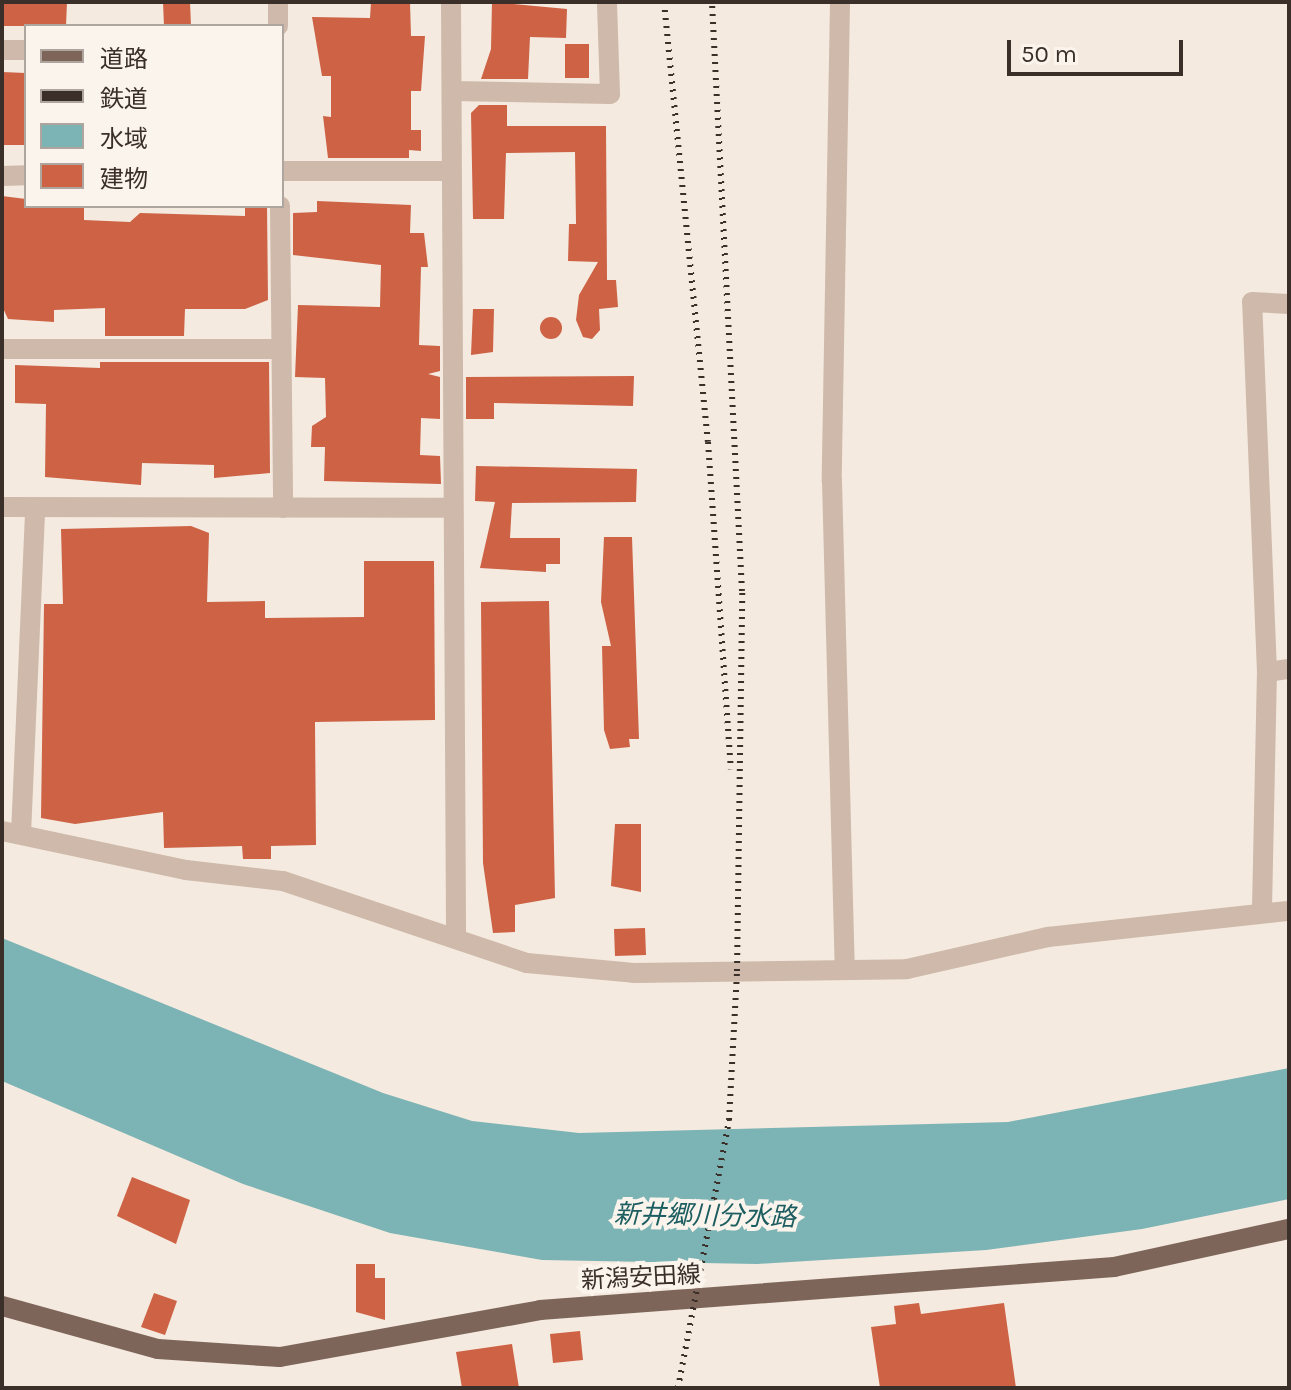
<!DOCTYPE html>
<meta charset="utf-8">
<style>
body{margin:0}
#map{position:relative;width:1291px;height:1390px;overflow:hidden;background:#f4eadf;font-family:Karla,"Noto Sans JP",sans-serif}
div>[style]{position:absolute}
[style*='--x']{left:calc(var(--x)*1px);top:calc(var(--y)*1px);width:calc(var(--w)*1px);rotate:calc(var(--a)*1deg)}
.water>*{inset:0;background:#7cb3b4}
.building>*{inset:0;background:#cd6245}
.round{border-radius:50%}
.minor>*{height:20px;margin:-10px;padding:0 10px;transform-origin:10px;border-radius:10px;background:#ceb9aa}
.tertiary>*{height:20px;margin:-10px;padding:0 10px;transform-origin:10px;border-radius:10px;background:#ceb9aa}
.primary>*{height:20px;margin:-10px;padding:0 10px;transform-origin:10px;border-radius:10px;background:#7e655a}
.rail>*{height:6px;margin-top:-3px;transform-origin:0;background:repeating-linear-gradient(90deg,#3b2f2a 0 2px,transparent 0 8px)}
span{translate:-50% -50%;white-space:nowrap;text-align:center;line-height:1.15;-webkit-text-stroke:8px #fbf4ed;paint-order:stroke}
.street-label{font-size:24px;color:#3b2f2a}
.water-label{font-size:26px;color:#1c5d5f;font-style:italic}
.frame{position:absolute;inset:0;border:4px solid #3b2f2a;pointer-events:none}
.legend{position:absolute;left:24px;top:24px;width:260px;height:184px;box-sizing:border-box;background:#fbf4ed;border:2px solid #aea59f;margin:0;padding:10px 14px;list-style:none;font-size:24px;color:#3b2f2a}
.legend li{display:flex;align-items:center;gap:16px;height:40px}
.legend b{width:40px;border:2px solid #aea59f}
.scale{position:absolute;left:1007px;top:40px;width:176px;height:36px;box-sizing:border-box;border:4px solid #3b2f2a;border-top:0;padding-left:10px;font-size:24px;line-height:28px;white-space:nowrap;color:#3b2f2a;-webkit-text-stroke:6px #fbf4ed;paint-order:stroke}
</style>
<div id="map">
<div class="water">
<i style="clip-path:polygon(2px 938px,383px 1093px,472px 1121px,579px 1133px,1008px 1122px,1289px 1068px,1289px 1199px,1142px 1229px,986px 1250px,757px 1264px,542px 1260px,390px 1233px,243px 1184px,2px 1081px)"></i>
</div>
<div class="building">
<i style="clip-path:polygon(2px 2px,67px 2px,66px 26px,2px 26px)"></i>
<i style="clip-path:polygon(163px 2px,190px 2px,191px 26px,164px 26px)"></i>
<i style="clip-path:polygon(371px 2px,410px 2px,411px 36px,425px 36px,421px 91px,411px 91px,411px 130px,421px 130px,421px 151px,409px 150px,409px 158px,328px 158px,323px 116px,331px 117px,331px 76px,322px 76px,312px 17px,370px 18px)"></i>
<i style="clip-path:polygon(492px 2px,567px 9px,566px 38px,530px 37px,528px 79px,481px 79px,491px 49px)"></i>
<i style="clip-path:polygon(565px 44px,589px 44px,589px 78px,565px 78px)"></i>
<i style="clip-path:polygon(2px 72px,26px 73px,26px 145px,2px 145px)"></i>
<i style="clip-path:polygon(479px 105px,507px 105px,507px 126px,606px 126px,607px 280px,616px 280px,618px 307px,599px 309px,600px 330px,592px 339px,583px 337px,576px 320px,579px 295px,598px 262px,568px 261px,569px 224px,576px 224px,575px 152px,506px 153px,504px 219px,473px 219px,471px 113px)"></i>
<i style="clip-path:polygon(2px 196px,26px 199px,26px 206px,84px 206px,84px 220px,130px 222px,140px 213px,245px 216px,245px 206px,267px 206px,268px 300px,245px 309px,185px 309px,184px 336px,105px 336px,105px 308px,54px 310px,54px 322px,8px 319px,2px 306px)"></i>
<i style="clip-path:polygon(317px 201px,411px 205px,410px 233px,424px 233px,428px 267px,421px 267px,419px 345px,440px 346px,440px 371px,428px 374px,440px 377px,440px 419px,421px 418px,420px 455px,440px 456px,441px 484px,324px 481px,325px 447px,311px 447px,312px 426px,326px 417px,325px 378px,295px 377px,298px 305px,380px 307px,381px 265px,293px 255px,293px 213px,317px 212px)"></i>
<i style="clip-path:polygon(473px 309px,494px 309px,493px 352px,471px 355px)"></i>
<i class="round" style="left:540px;top:317px;width:22px;height:22px"></i>
<i style="clip-path:polygon(100px 362px,269px 362px,270px 473px,214px 478px,214px 465px,142px 463px,141px 485px,45px 477px,46px 404px,15px 403px,15px 365px,100px 368px)"></i>
<i style="clip-path:polygon(634px 376px,633px 406px,494px 403px,494px 419px,466px 419px,466px 377px)"></i>
<i style="clip-path:polygon(476px 466px,637px 469px,636px 502px,512px 503px,510px 538px,560px 538px,560px 564px,546px 564px,546px 572px,480px 568px,495px 502px,475px 501px)"></i>
<i style="clip-path:polygon(191px 526px,209px 533px,207px 602px,265px 601px,265px 618px,364px 617px,364px 561px,434px 561px,435px 720px,315px 722px,316px 845px,271px 846px,271px 859px,243px 859px,242px 846px,164px 848px,163px 812px,75px 824px,41px 818px,44px 604px,63px 604px,61px 529px)"></i>
<i style="clip-path:polygon(604px 537px,632px 537px,639px 739px,629px 739px,630px 747px,610px 749px,604px 730px,602px 646px,611px 646px,601px 602px)"></i>
<i style="clip-path:polygon(549px 601px,555px 898px,515px 905px,515px 932px,493px 933px,483px 863px,481px 602px)"></i>
<i style="clip-path:polygon(615px 824px,641px 824px,641px 892px,611px 886px)"></i>
<i style="clip-path:polygon(645px 928px,646px 955px,615px 956px,614px 929px)"></i>
<i style="clip-path:polygon(132px 1177px,190px 1200px,176px 1244px,117px 1216px)"></i>
<i style="clip-path:polygon(356px 1264px,375px 1264px,375px 1278px,385px 1278px,385px 1320px,356px 1312px)"></i>
<i style="clip-path:polygon(154px 1293px,177px 1301px,165px 1335px,141px 1327px)"></i>
<i style="clip-path:polygon(919px 1303px,921px 1314px,1004px 1303px,1016px 1388px,880px 1388px,871px 1327px,896px 1324px,894px 1306px)"></i>
<i style="clip-path:polygon(580px 1331px,583px 1360px,553px 1363px,550px 1334px)"></i>
<i style="clip-path:polygon(512px 1344px,519px 1388px,462px 1388px,456px 1352px)"></i>
</div>
<div class="minor">
<i style="--x:278;--y:2;--w:24;--a:90"></i>
<i style="--x:451;--y:2;--w:937;--a:89.69"></i>
<i style="--x:840;--y:2;--w:479;--a:91"></i>
<i style="--x:832;--y:481;--w:488;--a:88.5"></i>
<i style="--x:2;--y:50;--w:24;--a:0"></i>
<i style="--x:452;--y:91;--w:158;--a:1.1"></i>
<i style="--x:610;--y:94;--w:92;--a:-91.9"></i>
<i style="--x:280;--y:206;--w:302;--a:89.4"></i>
<i style="--x:2;--y:349;--w:279;--a:0"></i>
<i style="--x:2;--y:507;--w:450;--a:0.1"></i>
<i style="--x:1267;--y:672;--w:370;--a:-92.3"></i>
<i style="--x:1252;--y:302;--w:37;--a:3"></i>
<i style="--x:2;--y:831;--w:188;--a:12"></i>
<i style="--x:186;--y:870;--w:98;--a:6.5"></i>
<i style="--x:283;--y:881;--w:257;--a:18.6"></i>
<i style="--x:527;--y:963;--w:107;--a:5.3"></i>
<i style="--x:634;--y:973;--w:273;--a:-0.8"></i>
<i style="--x:907;--y:969;--w:145;--a:-12.8"></i>
<i style="--x:1048;--y:937;--w:242;--a:-6.2"></i>
<i style="--x:21;--y:834;--w:327;--a:-87.5"></i>
<i style="--x:1262;--y:909;--w:237;--a:-88.8"></i>
<i style="--x:1267;--y:672;--w:22;--a:-8"></i>
</div>
<div class="tertiary">
<i style="--x:282;--y:171;--w:168;--a:0"></i>
<i style="--x:2;--y:176;--w:24;--a:-2"></i>
</div>
<div class="primary">
<i style="--x:2;--y:1306;--w:162;--a:15.4"></i>
<i style="--x:158;--y:1349;--w:122;--a:3.8"></i>
<i style="--x:280;--y:1357;--w:264;--a:-10.2"></i>
<i style="--x:540;--y:1310;--w:576;--a:-4.28"></i>
<i style="--x:1114;--y:1267;--w:179;--a:-12.3"></i>
</div>
<div class="rail">
<i style="--x:664;--y:2;--w:442;--a:84.3"></i>
<i style="--x:708;--y:442;--w:328;--a:86"></i>
<i style="--x:678;--y:1388;--w:273;--a:-79.2"></i>
<i style="--x:729;--y:1120;--w:149;--a:-86.9"></i>
<i style="--x:737;--y:971;--w:380;--a:-89.2"></i>
<i style="--x:742;--y:591;--w:590;--a:-92.92"></i>
</div>
<div class="street-label">
<span style="left:641px;top:1278px;rotate:-3deg">新潟安田線</span>
</div>
<div class="water-label">
<span style="left:705px;top:1216px;rotate:1deg">新井郷川分水路</span>
</div>
<div class="frame"></div>
<ul class="legend">
<li><b style="height:10px;background:#7e655a"></b>道路</li>
<li><b style="height:10px;background:#3b2f2a"></b>鉄道</li>
<li><b style="height:22px;background:#7cb3b4"></b>水域</li>
<li><b style="height:22px;background:#cd6245"></b>建物</li>
</ul>
<div class="scale">50 m</div>
</div>
